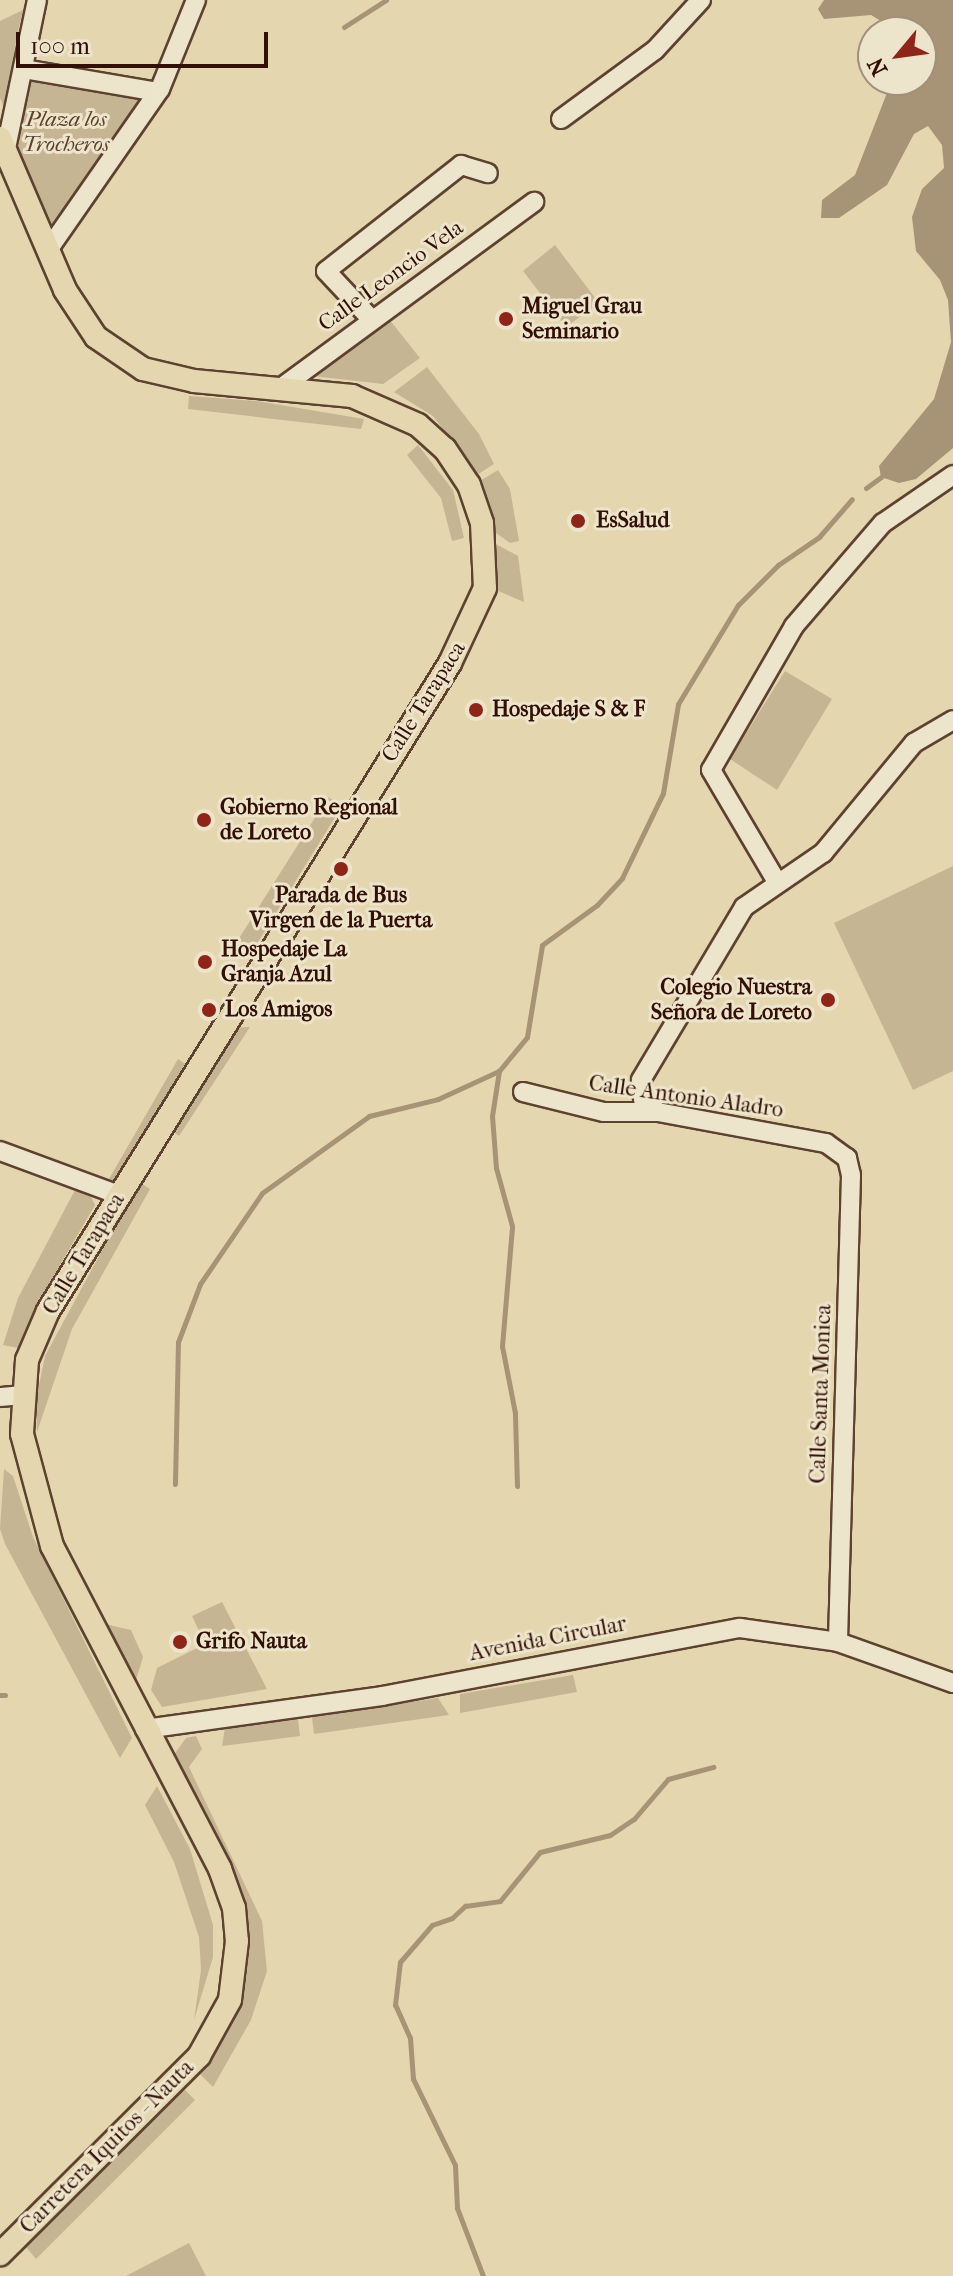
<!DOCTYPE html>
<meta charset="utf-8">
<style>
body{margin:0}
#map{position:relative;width:953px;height:2276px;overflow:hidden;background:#e4d7af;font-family:"IM FELL French Canon",serif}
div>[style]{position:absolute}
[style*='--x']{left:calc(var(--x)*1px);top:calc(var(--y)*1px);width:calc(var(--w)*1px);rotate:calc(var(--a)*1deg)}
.green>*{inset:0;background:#c6b592}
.water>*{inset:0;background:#a79375}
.stream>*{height:5px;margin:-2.5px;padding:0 2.5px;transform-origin:2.5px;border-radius:2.5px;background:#a79375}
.roads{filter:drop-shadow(2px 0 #5e4230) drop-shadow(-2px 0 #5e4230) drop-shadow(0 2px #5e4230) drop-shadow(0 -2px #5e4230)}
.minor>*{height:18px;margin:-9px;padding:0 9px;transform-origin:9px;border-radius:9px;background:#ede5cb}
.major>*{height:22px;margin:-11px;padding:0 11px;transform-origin:11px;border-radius:11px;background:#e4d7af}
.dots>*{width:22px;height:22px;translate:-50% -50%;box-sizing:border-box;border:4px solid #ede5cb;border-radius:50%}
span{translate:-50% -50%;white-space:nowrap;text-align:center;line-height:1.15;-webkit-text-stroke:6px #ede5cb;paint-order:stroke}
.park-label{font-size:22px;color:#5e422f;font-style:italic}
.street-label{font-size:22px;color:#321005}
.poi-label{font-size:22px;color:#321005;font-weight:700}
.left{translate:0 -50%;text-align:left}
.right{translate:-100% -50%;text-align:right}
.north{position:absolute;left:857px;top:16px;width:80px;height:80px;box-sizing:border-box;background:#ede5cb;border:2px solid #a2907c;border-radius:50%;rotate:241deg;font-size:22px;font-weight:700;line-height:32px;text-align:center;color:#321005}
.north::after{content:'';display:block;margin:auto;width:28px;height:36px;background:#8f2418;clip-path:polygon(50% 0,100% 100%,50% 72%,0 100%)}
.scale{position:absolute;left:16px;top:32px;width:252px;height:36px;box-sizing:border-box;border:4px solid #321005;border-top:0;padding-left:10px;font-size:24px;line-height:28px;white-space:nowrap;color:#321005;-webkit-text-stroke:6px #ede5cb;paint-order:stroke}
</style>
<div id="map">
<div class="green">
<i style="clip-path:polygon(23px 10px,17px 35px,5px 109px,0 98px,0 21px)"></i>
<i style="clip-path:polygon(32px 78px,145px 93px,55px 233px,16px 145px)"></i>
<i style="clip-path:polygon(555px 245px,599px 303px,566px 327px,523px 271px)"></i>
<i style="clip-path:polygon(389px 319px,420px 358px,383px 384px,313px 376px)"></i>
<i style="clip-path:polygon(427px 367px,479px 434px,494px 464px,477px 475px,433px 416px,394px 392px)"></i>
<i style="clip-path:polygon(189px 396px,257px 401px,364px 419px,361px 429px,188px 409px)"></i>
<i style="clip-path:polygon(418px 445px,453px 490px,464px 538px,452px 541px,441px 498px,407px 455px)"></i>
<i style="clip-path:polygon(498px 470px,510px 489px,519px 541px,510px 543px,496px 533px,480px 481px)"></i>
<i style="clip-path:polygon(496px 544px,518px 556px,524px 602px,496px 590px)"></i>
<i style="clip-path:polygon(785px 671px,832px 699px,777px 790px,730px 759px)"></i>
<i style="clip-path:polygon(328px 797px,342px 806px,253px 950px,238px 940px)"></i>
<i style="clip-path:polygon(953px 866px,953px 1071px,913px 1090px,834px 923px)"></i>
<i style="clip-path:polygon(250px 1027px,179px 1136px,171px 1130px,234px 1028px)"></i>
<i style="clip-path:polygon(178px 1059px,185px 1064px,113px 1183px,109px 1179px)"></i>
<i style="clip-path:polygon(139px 1182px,150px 1189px,72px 1329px,37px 1432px,36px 1400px,45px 1356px)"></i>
<i style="clip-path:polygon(75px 1190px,91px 1197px,95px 1205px,38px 1303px,18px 1348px,3px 1345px,18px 1298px)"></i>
<i style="clip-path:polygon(4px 1469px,13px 1476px,33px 1537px,132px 1738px,120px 1758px,5px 1544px,0 1529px)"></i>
<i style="clip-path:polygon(222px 1602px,267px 1689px,162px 1707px,151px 1690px,157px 1668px,205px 1644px,192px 1616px)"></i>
<i style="clip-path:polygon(105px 1624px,131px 1630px,143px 1657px,135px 1683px)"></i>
<i style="clip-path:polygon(573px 1675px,577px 1692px,460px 1713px,460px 1694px)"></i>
<i style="clip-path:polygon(438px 1698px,449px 1715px,314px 1734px,312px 1717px)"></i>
<i style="clip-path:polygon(298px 1719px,300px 1736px,222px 1746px,225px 1728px)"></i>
<i style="clip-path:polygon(196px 1736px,202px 1749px,189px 1767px,262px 1921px,267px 1971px,251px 2020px,213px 2087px,199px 2073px,242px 1993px,247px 1942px,173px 1756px,186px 1738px)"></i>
<i style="clip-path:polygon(157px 1786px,190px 1849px,213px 1925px,213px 1957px,194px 2020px,201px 1970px,199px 1937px,174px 1862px,145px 1805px)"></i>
<i style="clip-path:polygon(184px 2089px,195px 2100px,36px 2259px,25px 2246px)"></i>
<i style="clip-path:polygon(189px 2243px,206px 2276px,126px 2276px)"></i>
</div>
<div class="water">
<i style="clip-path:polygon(824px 0,953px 0,953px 448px,916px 479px,899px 483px,881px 477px,879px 466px,934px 399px,951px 342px,948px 300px,940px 280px,916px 251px,912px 217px,922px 189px,944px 168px,942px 145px,928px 126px,914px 134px,887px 185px,839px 218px,821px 218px,822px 200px,855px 175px,892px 80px,921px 80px,921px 32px,899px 32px,871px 15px,824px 19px,818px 9px)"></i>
</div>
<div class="stream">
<i style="--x:344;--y:27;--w:50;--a:-32.7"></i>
<i style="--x:866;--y:488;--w:19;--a:-36"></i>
<i style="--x:175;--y:1484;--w:142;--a:-88.8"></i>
<i style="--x:178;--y:1342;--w:62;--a:-69.2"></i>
<i style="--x:200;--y:1284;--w:110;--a:-55.7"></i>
<i style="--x:262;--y:1193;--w:132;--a:-35.7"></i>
<i style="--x:369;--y:1116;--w:71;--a:-13.8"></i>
<i style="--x:438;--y:1099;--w:67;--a:-24.7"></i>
<i style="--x:517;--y:1486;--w:73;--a:-91.6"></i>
<i style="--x:515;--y:1413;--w:68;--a:-101"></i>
<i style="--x:502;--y:1346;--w:120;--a:-85.2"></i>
<i style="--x:512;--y:1226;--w:60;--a:-105.4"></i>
<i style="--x:496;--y:1168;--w:52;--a:-94.4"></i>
<i style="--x:492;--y:1116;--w:46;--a:-81.2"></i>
<i style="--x:499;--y:1071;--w:44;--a:-50.5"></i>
<i style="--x:527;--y:1037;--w:93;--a:-80.7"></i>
<i style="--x:542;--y:945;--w:68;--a:-36"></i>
<i style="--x:597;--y:905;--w:37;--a:-47"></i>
<i style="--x:622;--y:878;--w:94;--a:-64.2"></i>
<i style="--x:663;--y:793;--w:90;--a:-80.4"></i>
<i style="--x:678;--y:704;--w:116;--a:-58.8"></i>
<i style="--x:738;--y:605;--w:57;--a:-45"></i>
<i style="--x:778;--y:565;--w:50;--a:-34.3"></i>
<i style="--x:819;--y:537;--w:50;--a:-49"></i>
<i style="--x:0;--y:1695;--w:5;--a:0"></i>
<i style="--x:483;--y:2276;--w:73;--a:-110.9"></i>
<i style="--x:457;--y:2208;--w:43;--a:-92.7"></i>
<i style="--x:455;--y:2165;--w:96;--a:-116"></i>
<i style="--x:413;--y:2079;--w:41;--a:-94.2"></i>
<i style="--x:410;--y:2038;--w:36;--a:-114"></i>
<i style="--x:395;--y:2005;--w:43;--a:-83.4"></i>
<i style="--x:400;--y:1962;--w:49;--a:-49.1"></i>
<i style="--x:432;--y:1925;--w:21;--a:-19"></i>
<i style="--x:452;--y:1918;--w:18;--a:-43"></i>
<i style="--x:465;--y:1906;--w:35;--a:-8"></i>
<i style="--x:500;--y:1901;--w:63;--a:-50.8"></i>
<i style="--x:540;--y:1852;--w:72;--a:-13.7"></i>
<i style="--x:610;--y:1835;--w:29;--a:-34"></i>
<i style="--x:634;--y:1819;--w:52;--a:-49.6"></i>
<i style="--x:668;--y:1779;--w:47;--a:-14.9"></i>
</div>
<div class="roads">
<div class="minor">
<i style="--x:23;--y:69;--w:136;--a:9.7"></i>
<i style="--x:561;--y:119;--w:117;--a:-36.3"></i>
<i style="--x:655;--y:50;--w:68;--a:-47.4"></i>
<i style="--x:5;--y:153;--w:156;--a:-78.2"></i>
<i style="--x:48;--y:250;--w:196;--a:-55.2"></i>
<i style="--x:160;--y:89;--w:96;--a:-68"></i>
<i style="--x:372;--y:320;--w:67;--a:-133.2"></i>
<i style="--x:326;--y:271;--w:172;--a:-38.1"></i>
<i style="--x:461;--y:165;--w:28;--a:17"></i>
<i style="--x:278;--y:390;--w:318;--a:-36.3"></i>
<i style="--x:777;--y:882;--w:130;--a:-120.5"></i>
<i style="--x:711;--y:770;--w:166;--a:-60"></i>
<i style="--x:794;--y:626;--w:136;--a:-49.2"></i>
<i style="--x:883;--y:523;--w:85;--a:-34.4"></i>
<i style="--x:523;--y:1092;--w:83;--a:13.9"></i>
<i style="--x:604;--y:1112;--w:54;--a:0"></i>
<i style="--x:658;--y:1112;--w:171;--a:10.5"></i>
<i style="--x:826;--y:1143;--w:26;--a:36"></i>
<i style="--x:847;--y:1158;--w:17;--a:77"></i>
<i style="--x:851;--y:1175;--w:467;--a:91.6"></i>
<i style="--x:658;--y:1112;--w:20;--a:-139"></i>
<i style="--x:643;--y:1099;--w:19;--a:-96"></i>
<i style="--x:641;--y:1080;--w:201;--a:-59.2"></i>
<i style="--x:744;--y:907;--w:96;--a:-34.4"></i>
<i style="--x:823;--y:853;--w:143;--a:-50.4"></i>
<i style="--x:914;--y:743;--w:45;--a:-30.5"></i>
<i style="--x:0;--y:1151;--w:127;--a:20.3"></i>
<i style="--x:0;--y:1397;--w:22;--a:-5"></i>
<i style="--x:145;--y:1729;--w:239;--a:-7.9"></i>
<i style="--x:382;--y:1696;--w:364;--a:-10.8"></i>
<i style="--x:740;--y:1628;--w:99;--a:8.1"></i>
<i style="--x:838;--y:1642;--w:122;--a:19.6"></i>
</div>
<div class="major">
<i style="--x:0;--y:138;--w:165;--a:66.8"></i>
<i style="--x:65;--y:290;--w:56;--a:56.6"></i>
<i style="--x:96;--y:337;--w:57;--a:34.2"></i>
<i style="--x:143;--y:369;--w:52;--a:13.2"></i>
<i style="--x:194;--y:381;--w:159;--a:5.4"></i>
<i style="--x:352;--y:396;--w:72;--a:23.7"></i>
<i style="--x:418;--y:425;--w:36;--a:42"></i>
<i style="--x:445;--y:449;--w:43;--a:56.3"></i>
<i style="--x:469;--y:485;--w:40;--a:71.1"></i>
<i style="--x:482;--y:523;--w:65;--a:87.4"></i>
<i style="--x:485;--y:588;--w:83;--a:115"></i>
<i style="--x:450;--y:663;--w:763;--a:121.81"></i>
<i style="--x:48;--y:1311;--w:53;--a:113.2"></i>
<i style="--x:27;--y:1360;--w:74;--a:93.9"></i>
<i style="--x:22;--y:1434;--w:116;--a:75"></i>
<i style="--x:52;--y:1546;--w:364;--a:62.5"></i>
<i style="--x:220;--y:1869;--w:41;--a:70.3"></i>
<i style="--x:234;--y:1908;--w:33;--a:85"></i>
<i style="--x:237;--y:1941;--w:59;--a:96.8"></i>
<i style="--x:230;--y:2000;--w:64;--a:119"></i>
<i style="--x:199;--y:2056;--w:281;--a:135.1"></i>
</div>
</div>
<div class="dots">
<i style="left:506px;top:319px;background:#8f2418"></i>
<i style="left:578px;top:521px;background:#8f2418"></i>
<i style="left:476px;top:710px;background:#8f2418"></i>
<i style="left:204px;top:820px;background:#8f2418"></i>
<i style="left:341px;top:869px;background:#8f2418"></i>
<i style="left:205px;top:962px;background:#8f2418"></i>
<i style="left:828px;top:1000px;background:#8f2418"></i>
<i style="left:209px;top:1010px;background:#8f2418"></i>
<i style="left:180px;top:1642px;background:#8f2418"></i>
</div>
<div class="park-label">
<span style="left:66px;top:132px">Plaza los<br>Trocheros</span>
</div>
<div class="street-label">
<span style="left:391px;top:276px;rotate:-36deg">Calle Leoncio Vela</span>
<span style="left:424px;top:702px;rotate:-58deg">Calle Tarapaca</span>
<span style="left:686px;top:1097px;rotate:8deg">Calle Antonio Aladro</span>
<span style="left:84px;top:1254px;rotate:-59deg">Calle Tarapaca</span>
<span style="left:821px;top:1394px;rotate:-88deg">Calle Santa Monica</span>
<span style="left:548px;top:1639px;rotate:-11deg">Avenida Circular</span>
<span style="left:107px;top:2147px;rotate:-45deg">Carretera Iquitos - Nauta</span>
</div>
<div class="poi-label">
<span class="left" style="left:522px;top:319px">Miguel Grau<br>Seminario</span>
<span class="left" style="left:596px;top:521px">EsSalud</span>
<span class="left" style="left:492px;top:710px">Hospedaje S &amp; F</span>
<span class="left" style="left:220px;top:820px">Gobierno Regional<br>de Loreto</span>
<span style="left:341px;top:908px">Parada de Bus<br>Virgen de la Puerta</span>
<span class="left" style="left:221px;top:962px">Hospedaje La<br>Granja Azul</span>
<span class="right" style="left:812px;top:1000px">Colegio Nuestra<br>Señora de Loreto</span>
<span class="left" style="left:225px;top:1010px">Los Amigos</span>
<span class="left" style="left:196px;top:1642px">Grifo Nauta</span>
</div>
<div class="north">N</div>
<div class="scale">100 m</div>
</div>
